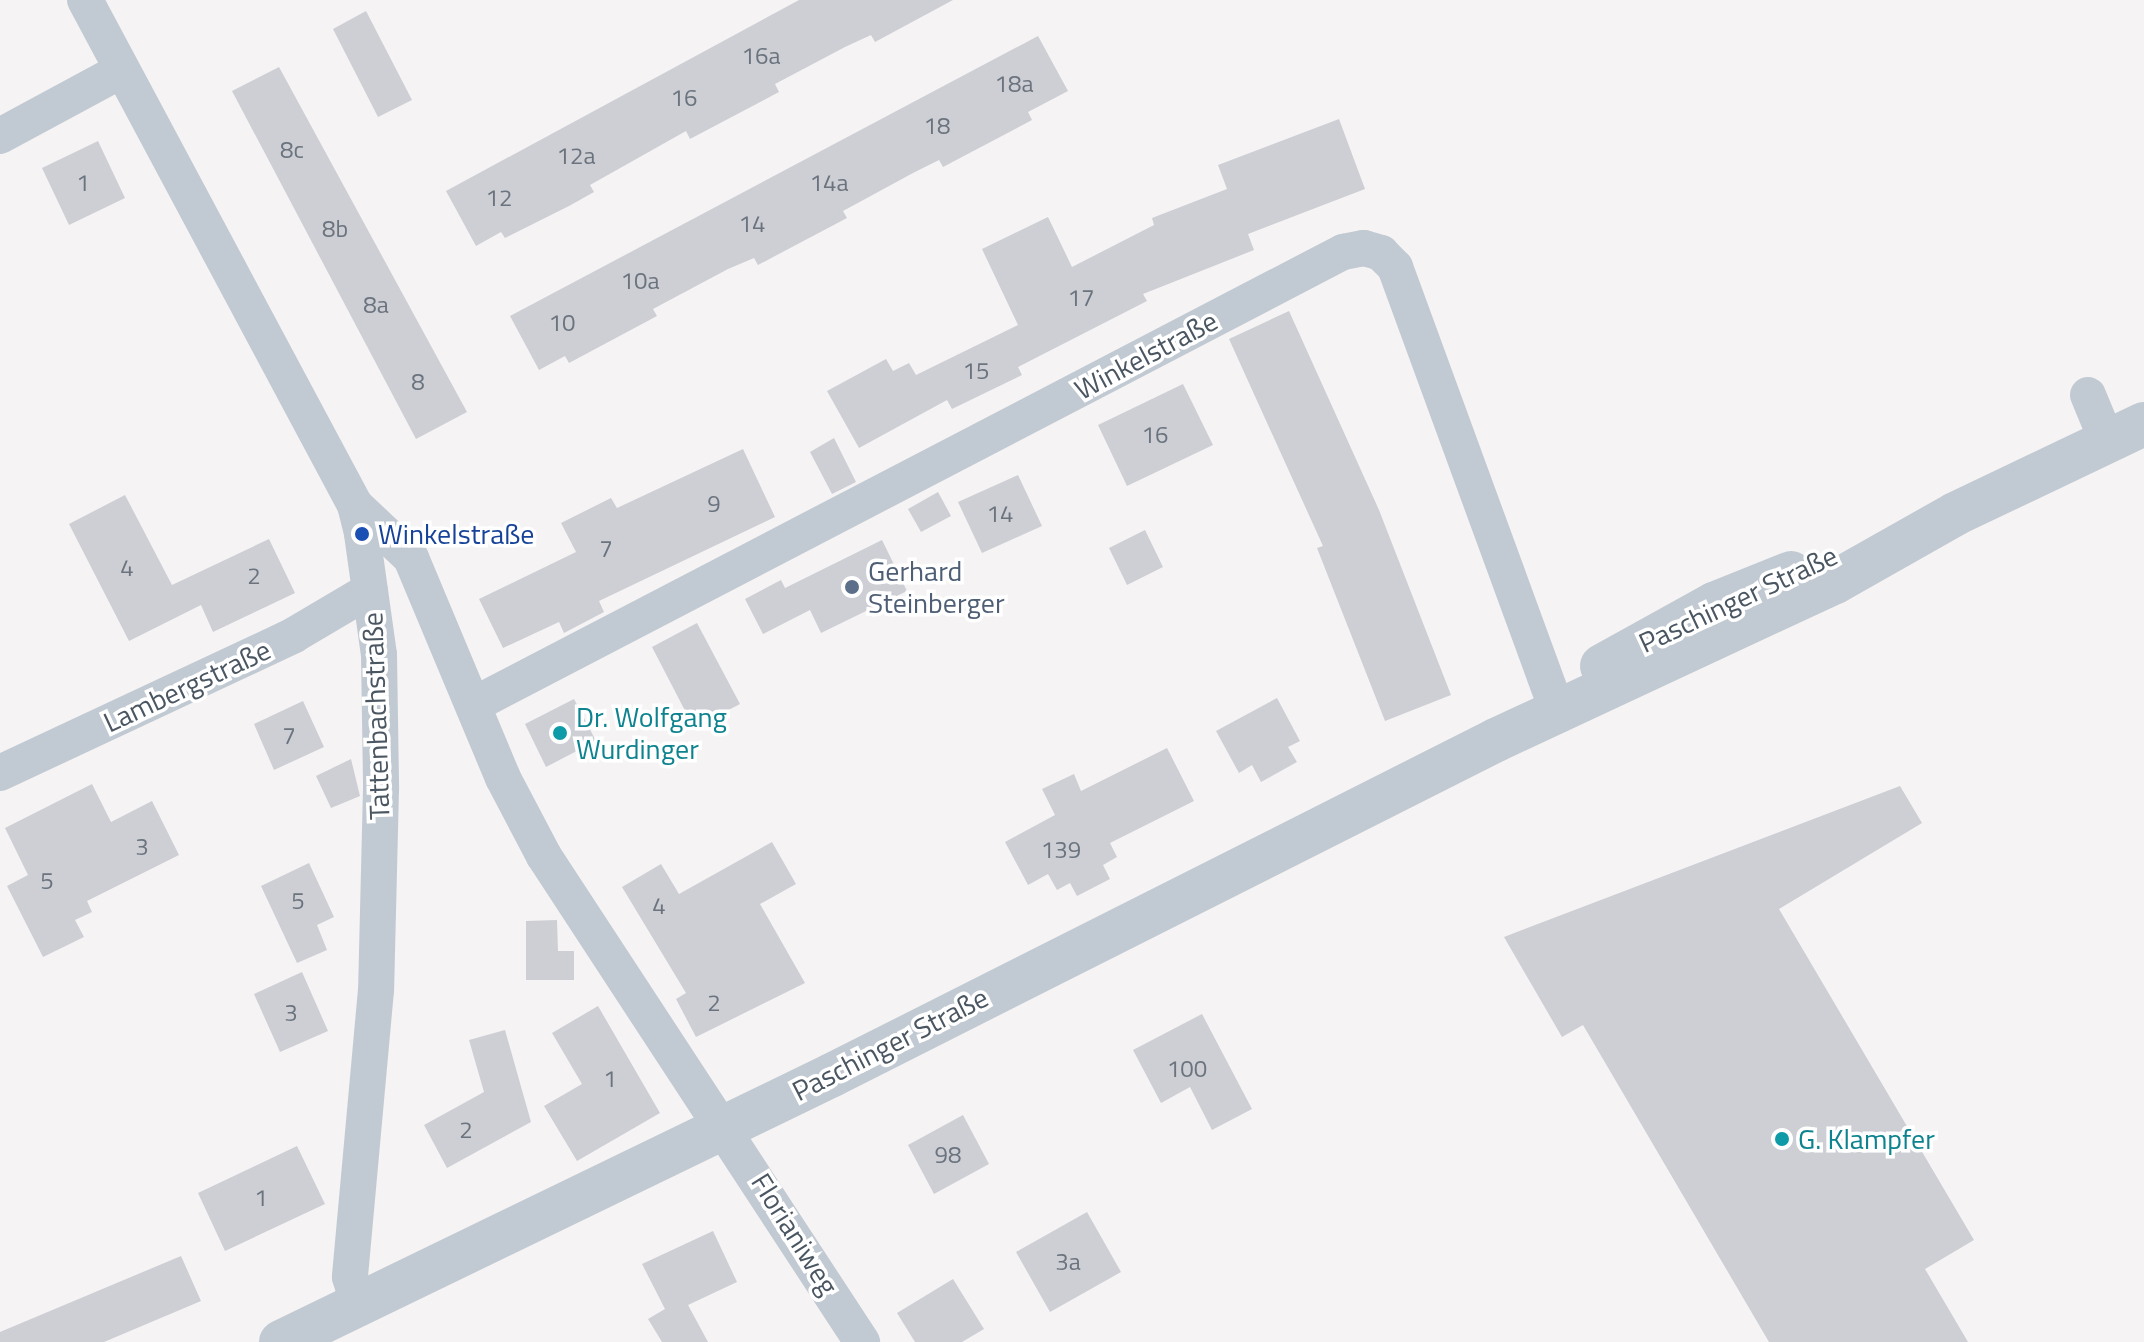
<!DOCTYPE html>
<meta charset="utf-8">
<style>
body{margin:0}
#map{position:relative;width:2144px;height:1342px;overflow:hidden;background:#f5f3f3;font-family:"Titillium Web",sans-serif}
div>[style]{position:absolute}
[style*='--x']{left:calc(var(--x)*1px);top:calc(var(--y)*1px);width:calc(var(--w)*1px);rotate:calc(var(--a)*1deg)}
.building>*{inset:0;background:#cdcfd5}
.minor>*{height:36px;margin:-18px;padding:0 18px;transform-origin:18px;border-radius:18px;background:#c1cad2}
.tertiary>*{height:44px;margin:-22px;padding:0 22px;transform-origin:22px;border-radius:22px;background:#c1cad2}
.dots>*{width:22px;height:22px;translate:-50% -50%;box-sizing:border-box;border:4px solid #fff;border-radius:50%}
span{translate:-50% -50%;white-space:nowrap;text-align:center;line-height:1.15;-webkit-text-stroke:7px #fff;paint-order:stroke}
.number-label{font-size:24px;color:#6b747e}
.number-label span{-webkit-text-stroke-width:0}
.street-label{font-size:28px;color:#4a5661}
.transit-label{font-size:28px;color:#164399}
.left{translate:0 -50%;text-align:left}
.service-label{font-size:28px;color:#4e5e75}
.culture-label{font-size:28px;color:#0d838f}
</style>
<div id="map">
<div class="building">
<i style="clip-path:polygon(799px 0,953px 0,875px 42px,871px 35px,845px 47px,775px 84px,779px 92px,690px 139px,686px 131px,590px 185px,594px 192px,569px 206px,505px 238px,501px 232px,476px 246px,446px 191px)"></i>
<i style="clip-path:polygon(366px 11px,412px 100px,378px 117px,333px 29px)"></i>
<i style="clip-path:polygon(1038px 36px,1068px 91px,1028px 112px,1032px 120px,943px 167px,939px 160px,913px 173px,843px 211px,847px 218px,758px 265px,754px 258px,728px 269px,653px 309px,657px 316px,569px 363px,565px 356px,539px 370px,510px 316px)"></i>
<i style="clip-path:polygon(279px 67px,467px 412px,416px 439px,232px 91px)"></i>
<i style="clip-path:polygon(1339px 119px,1365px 189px,1248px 234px,1254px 250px,1143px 294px,1147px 301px,1018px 367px,1022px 375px,952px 409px,947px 400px,859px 448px,827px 391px,886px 359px,893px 371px,909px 363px,916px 375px,1018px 325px,982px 249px,1048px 217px,1072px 267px,1154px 225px,1152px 218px,1227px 189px,1218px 165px)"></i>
<i style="clip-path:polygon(98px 141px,125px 198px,69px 225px,42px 168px)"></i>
<i style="clip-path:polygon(1289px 311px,1379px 510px,1451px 695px,1385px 721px,1317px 548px,1323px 546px,1229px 339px)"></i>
<i style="clip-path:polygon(1183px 384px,1213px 445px,1127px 486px,1098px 425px)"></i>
<i style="clip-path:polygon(834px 438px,856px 482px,832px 494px,810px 452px)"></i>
<i style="clip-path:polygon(743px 449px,775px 517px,599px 601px,604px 612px,564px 633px,559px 622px,503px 648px,479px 599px,576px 552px,561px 523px,611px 498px,617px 508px)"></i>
<i style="clip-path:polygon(1018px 475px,1042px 526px,982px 553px,958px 502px)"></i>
<i style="clip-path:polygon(938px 492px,951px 516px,921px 532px,908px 509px)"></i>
<i style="clip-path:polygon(125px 495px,172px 585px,269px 539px,295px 593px,213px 632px,201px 605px,129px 641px,69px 524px)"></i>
<i style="clip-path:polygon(1145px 530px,1163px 567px,1127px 585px,1109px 548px)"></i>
<i style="clip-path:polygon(882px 540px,907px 591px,821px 633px,810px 610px,763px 634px,745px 599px,781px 580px,785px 588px)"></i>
<i style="clip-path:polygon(697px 623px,740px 704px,694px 728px,652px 647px)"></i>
<i style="clip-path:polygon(1277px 698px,1300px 741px,1288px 747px,1297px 762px,1261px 782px,1252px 765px,1239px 773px,1216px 731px)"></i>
<i style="clip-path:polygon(574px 699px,596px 741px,546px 767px,525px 724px)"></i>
<i style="clip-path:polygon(303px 701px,324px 747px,274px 770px,254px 724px)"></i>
<i style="clip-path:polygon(1167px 748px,1194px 801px,1110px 843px,1117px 857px,1103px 865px,1110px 879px,1077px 896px,1070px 883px,1057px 890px,1048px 874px,1028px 885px,1005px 842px,1055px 815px,1042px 789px,1074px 774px,1081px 791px)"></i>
<i style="clip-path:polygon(351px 759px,360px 796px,331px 808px,316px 776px)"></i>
<i style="clip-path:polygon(92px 784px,111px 822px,152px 801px,179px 855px,87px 901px,92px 912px,75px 920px,84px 937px,43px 957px,7px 886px,28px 875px,5px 828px)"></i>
<i style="clip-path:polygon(1900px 786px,1922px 823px,1779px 909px,1974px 1240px,1925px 1269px,1968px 1342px,1769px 1342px,1583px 1025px,1562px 1037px,1504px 937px)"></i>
<i style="clip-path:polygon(772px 842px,796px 884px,760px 904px,805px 983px,696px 1037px,676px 999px,686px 993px,622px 887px,661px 864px,679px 894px)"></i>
<i style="clip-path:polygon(309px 863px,334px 917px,317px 925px,327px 950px,297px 963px,261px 886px)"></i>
<i style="clip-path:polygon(557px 920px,558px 951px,574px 951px,574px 980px,526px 980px,526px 921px)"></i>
<i style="clip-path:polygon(302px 972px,328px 1031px,280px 1052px,254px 994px)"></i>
<i style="clip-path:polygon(598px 1006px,660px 1113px,577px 1161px,544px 1106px,582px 1084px,552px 1033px)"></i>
<i style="clip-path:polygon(1202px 1014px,1252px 1109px,1212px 1130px,1190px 1087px,1161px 1103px,1133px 1050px)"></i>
<i style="clip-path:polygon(505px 1030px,531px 1122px,447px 1168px,424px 1125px,484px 1092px,469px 1040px)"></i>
<i style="clip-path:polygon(963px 1115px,989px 1164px,934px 1194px,908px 1145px)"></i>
<i style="clip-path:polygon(297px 1146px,325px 1204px,225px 1251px,198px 1193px)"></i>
<i style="clip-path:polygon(1087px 1212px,1121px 1272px,1050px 1312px,1016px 1252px)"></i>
<i style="clip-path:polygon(713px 1231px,737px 1282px,688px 1305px,708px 1342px,662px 1342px,648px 1319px,665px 1309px,642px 1264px)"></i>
<i style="clip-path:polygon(181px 1256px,201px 1301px,104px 1342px,0 1342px,0 1332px)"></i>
<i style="clip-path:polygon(953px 1279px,984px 1329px,962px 1342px,915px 1342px,897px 1313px)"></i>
</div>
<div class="minor">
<i style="--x:85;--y:0;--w:573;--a:61.87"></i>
<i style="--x:355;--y:505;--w:30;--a:76"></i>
<i style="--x:362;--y:534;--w:122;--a:82"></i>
<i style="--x:379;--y:655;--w:134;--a:89.1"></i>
<i style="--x:381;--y:789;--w:201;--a:91.4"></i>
<i style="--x:376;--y:990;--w:288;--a:95.2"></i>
<i style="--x:350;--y:1277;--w:30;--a:73"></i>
<i style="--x:0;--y:136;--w:136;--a:-28.4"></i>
<i style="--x:2088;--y:395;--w:50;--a:67.6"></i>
<i style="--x:355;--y:505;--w:77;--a:43.4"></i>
<i style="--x:411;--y:558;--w:238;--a:67.3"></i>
<i style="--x:503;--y:778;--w:88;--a:62.3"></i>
<i style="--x:544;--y:856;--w:581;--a:56.8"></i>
<i style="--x:473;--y:705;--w:981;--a:-27.51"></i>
<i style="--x:1343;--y:252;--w:21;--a:-11"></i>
<i style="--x:1364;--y:248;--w:18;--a:16"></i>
<i style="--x:1381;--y:253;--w:20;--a:45"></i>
<i style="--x:1395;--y:267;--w:477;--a:69.9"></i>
<i style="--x:0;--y:773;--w:325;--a:-25.1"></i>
<i style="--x:294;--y:635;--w:88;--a:-30.6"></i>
</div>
<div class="tertiary">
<i style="--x:1602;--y:666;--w:128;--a:-29"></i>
<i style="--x:1714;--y:604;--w:83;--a:-21.9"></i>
<i style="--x:281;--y:1342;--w:612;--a:-25.85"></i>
<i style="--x:832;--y:1075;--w:744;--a:-26.77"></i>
<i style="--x:1496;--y:740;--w:374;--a:-25"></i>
<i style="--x:1835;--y:582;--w:138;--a:-29.5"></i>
<i style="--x:1955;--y:514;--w:209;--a:-25.5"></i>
</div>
<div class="dots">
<i style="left:362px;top:534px;background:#1a4fb4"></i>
<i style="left:852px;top:587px;background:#5c6f8a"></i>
<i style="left:560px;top:733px;background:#0f9aa8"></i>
<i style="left:1782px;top:1139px;background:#0f9aa8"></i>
</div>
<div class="number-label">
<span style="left:761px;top:56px">16a</span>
<span style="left:1014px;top:84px">18a</span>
<span style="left:684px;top:98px">16</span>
<span style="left:937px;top:126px">18</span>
<span style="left:292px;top:150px">8c</span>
<span style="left:576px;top:156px">12a</span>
<span style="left:83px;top:183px">1</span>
<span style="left:829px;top:183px">14a</span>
<span style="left:499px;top:198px">12</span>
<span style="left:752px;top:224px">14</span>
<span style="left:335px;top:229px">8b</span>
<span style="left:640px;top:281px">10a</span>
<span style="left:1081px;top:298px">17</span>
<span style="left:376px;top:305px">8a</span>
<span style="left:562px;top:323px">10</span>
<span style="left:976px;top:371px">15</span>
<span style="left:418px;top:382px">8</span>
<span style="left:1155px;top:435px">16</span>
<span style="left:714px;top:504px">9</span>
<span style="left:1000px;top:514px">14</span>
<span style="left:606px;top:549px">7</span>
<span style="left:127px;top:568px">4</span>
<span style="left:254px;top:576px">2</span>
<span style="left:289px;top:736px">7</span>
<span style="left:142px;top:847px">3</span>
<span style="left:1061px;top:850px">139</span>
<span style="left:47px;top:881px">5</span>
<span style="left:298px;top:901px">5</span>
<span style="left:659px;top:906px">4</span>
<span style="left:714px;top:1003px">2</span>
<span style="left:291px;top:1013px">3</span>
<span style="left:1187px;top:1069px">100</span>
<span style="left:610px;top:1079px">1</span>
<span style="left:466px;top:1130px">2</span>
<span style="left:948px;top:1155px">98</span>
<span style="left:261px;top:1198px">1</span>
<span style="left:1068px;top:1262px">3a</span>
</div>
<div class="street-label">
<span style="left:1146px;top:355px;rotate:-28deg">Winkelstraße</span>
<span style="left:1738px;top:599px;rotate:-25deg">Paschinger Straße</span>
<span style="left:187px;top:686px;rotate:-25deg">Lambergstraße</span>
<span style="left:376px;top:716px;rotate:-92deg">Tattenbachstraße</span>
<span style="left:890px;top:1044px;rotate:-27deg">Paschinger Straße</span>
<span style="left:795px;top:1234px;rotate:58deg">Florianiweg</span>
</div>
<div class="transit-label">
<span class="left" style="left:378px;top:534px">Winkelstraße</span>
</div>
<div class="service-label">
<span class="left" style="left:868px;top:587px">Gerhard<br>Steinberger</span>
</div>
<div class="culture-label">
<span class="left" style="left:576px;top:733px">Dr. Wolfgang<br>Wurdinger</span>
<span class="left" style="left:1798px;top:1139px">G. Klampfer</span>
</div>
</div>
